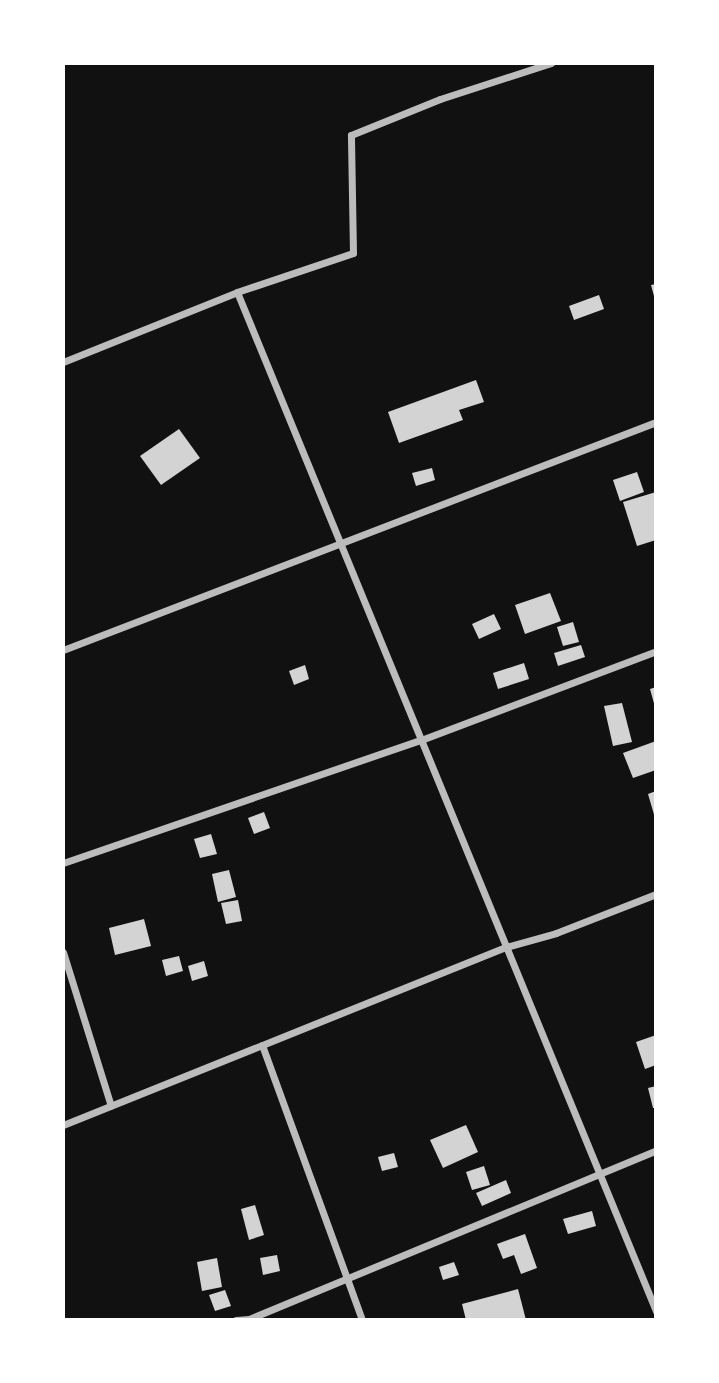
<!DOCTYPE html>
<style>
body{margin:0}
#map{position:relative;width:719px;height:1383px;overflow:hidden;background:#111;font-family:"Golos Text",sans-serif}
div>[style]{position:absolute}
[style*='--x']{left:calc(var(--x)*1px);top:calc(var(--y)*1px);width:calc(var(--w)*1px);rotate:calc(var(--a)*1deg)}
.building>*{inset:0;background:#d3d3d3}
.minor>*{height:7px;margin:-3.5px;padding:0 3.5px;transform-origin:3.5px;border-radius:3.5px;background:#bcbcbc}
span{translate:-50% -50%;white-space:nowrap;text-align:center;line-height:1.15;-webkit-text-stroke:6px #fff;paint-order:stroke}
.frame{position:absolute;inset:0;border:65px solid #fff;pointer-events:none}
</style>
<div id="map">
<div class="building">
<i style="clip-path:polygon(656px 284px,656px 300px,655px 300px,651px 285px)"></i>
<i style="clip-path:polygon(599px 295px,604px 309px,574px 320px,569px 306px)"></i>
<i style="clip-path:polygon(476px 380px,484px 402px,459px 410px,463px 420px,399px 443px,388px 412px)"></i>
<i style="clip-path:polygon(179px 429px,200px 458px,161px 485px,140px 456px)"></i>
<i style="clip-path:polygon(432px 468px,435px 480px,416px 486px,412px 473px)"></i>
<i style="clip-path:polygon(637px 472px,644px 492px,620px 501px,613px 480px)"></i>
<i style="clip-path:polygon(656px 492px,656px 540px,637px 546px,623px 502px)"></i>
<i style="clip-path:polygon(550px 593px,561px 621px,525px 634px,515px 605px)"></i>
<i style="clip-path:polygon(494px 614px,501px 629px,479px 639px,472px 624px)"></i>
<i style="clip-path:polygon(573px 622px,579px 642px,563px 646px,557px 627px)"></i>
<i style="clip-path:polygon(581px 645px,585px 657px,558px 666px,554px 653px)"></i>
<i style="clip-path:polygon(524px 663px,529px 679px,498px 689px,493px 673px)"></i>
<i style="clip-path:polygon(305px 665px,309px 679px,294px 685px,289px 671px)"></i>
<i style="clip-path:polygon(656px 687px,656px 707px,655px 707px,650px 689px)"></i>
<i style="clip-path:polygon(622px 703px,632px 742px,613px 746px,604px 706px)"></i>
<i style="clip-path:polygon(656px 741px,656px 770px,633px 778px,623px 753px)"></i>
<i style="clip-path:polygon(656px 791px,656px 818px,655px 818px,648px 794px)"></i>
<i style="clip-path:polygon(264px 812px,270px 828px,254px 834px,248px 818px)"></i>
<i style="clip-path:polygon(211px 834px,217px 854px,200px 858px,194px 839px)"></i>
<i style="clip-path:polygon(229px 870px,236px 897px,218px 902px,212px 874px)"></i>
<i style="clip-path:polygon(238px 900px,242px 921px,226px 924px,221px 903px)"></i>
<i style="clip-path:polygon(144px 919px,151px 946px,115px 955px,109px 928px)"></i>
<i style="clip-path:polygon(179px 956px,183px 971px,166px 976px,162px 960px)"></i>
<i style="clip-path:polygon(204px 961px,208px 976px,192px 981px,188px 966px)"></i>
<i style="clip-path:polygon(656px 1035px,656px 1065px,645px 1069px,636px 1042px)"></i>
<i style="clip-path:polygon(656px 1086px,656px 1108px,653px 1108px,648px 1088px)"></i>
<i style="clip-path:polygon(466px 1125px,478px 1152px,443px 1168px,430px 1140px)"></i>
<i style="clip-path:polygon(394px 1153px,398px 1167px,382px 1171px,378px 1157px)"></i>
<i style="clip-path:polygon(484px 1166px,490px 1185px,472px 1190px,466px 1172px)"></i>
<i style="clip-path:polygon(506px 1180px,511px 1193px,482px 1206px,476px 1193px)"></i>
<i style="clip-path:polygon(255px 1205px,264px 1235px,249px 1240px,241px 1209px)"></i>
<i style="clip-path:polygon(592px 1211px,596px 1226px,568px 1234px,563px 1219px)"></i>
<i style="clip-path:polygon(525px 1234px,537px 1268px,521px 1274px,514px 1255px,503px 1259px,497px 1244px)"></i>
<i style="clip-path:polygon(277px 1255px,280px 1271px,263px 1275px,260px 1258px)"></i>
<i style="clip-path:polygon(217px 1258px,222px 1287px,202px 1291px,197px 1262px)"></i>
<i style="clip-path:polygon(454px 1262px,459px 1275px,443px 1280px,439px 1267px)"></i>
<i style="clip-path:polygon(518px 1289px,526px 1320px,466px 1320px,462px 1304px)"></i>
<i style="clip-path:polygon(225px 1290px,231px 1306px,215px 1311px,209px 1295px)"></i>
</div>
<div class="minor">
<i style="--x:237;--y:292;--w:1102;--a:67.65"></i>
<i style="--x:63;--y:362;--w:188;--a:-21.9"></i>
<i style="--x:237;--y:292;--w:122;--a:-18.6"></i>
<i style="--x:353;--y:253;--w:118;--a:-91"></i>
<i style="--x:351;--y:135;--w:96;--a:-22"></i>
<i style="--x:440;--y:99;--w:117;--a:-18"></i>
<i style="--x:63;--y:650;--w:635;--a:-21.03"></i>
<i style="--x:63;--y:863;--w:379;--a:-19"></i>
<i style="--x:421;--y:740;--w:251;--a:-20.7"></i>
<i style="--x:63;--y:952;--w:161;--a:72.7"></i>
<i style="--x:262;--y:1045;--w:293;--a:70"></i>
<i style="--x:63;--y:1125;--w:477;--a:-21.9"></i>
<i style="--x:506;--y:947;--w:52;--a:-15.6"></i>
<i style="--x:556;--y:933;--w:107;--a:-21.3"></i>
<i style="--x:236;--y:1320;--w:13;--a:-4"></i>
<i style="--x:249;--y:1319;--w:441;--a:-22.5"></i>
</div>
<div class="frame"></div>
</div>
